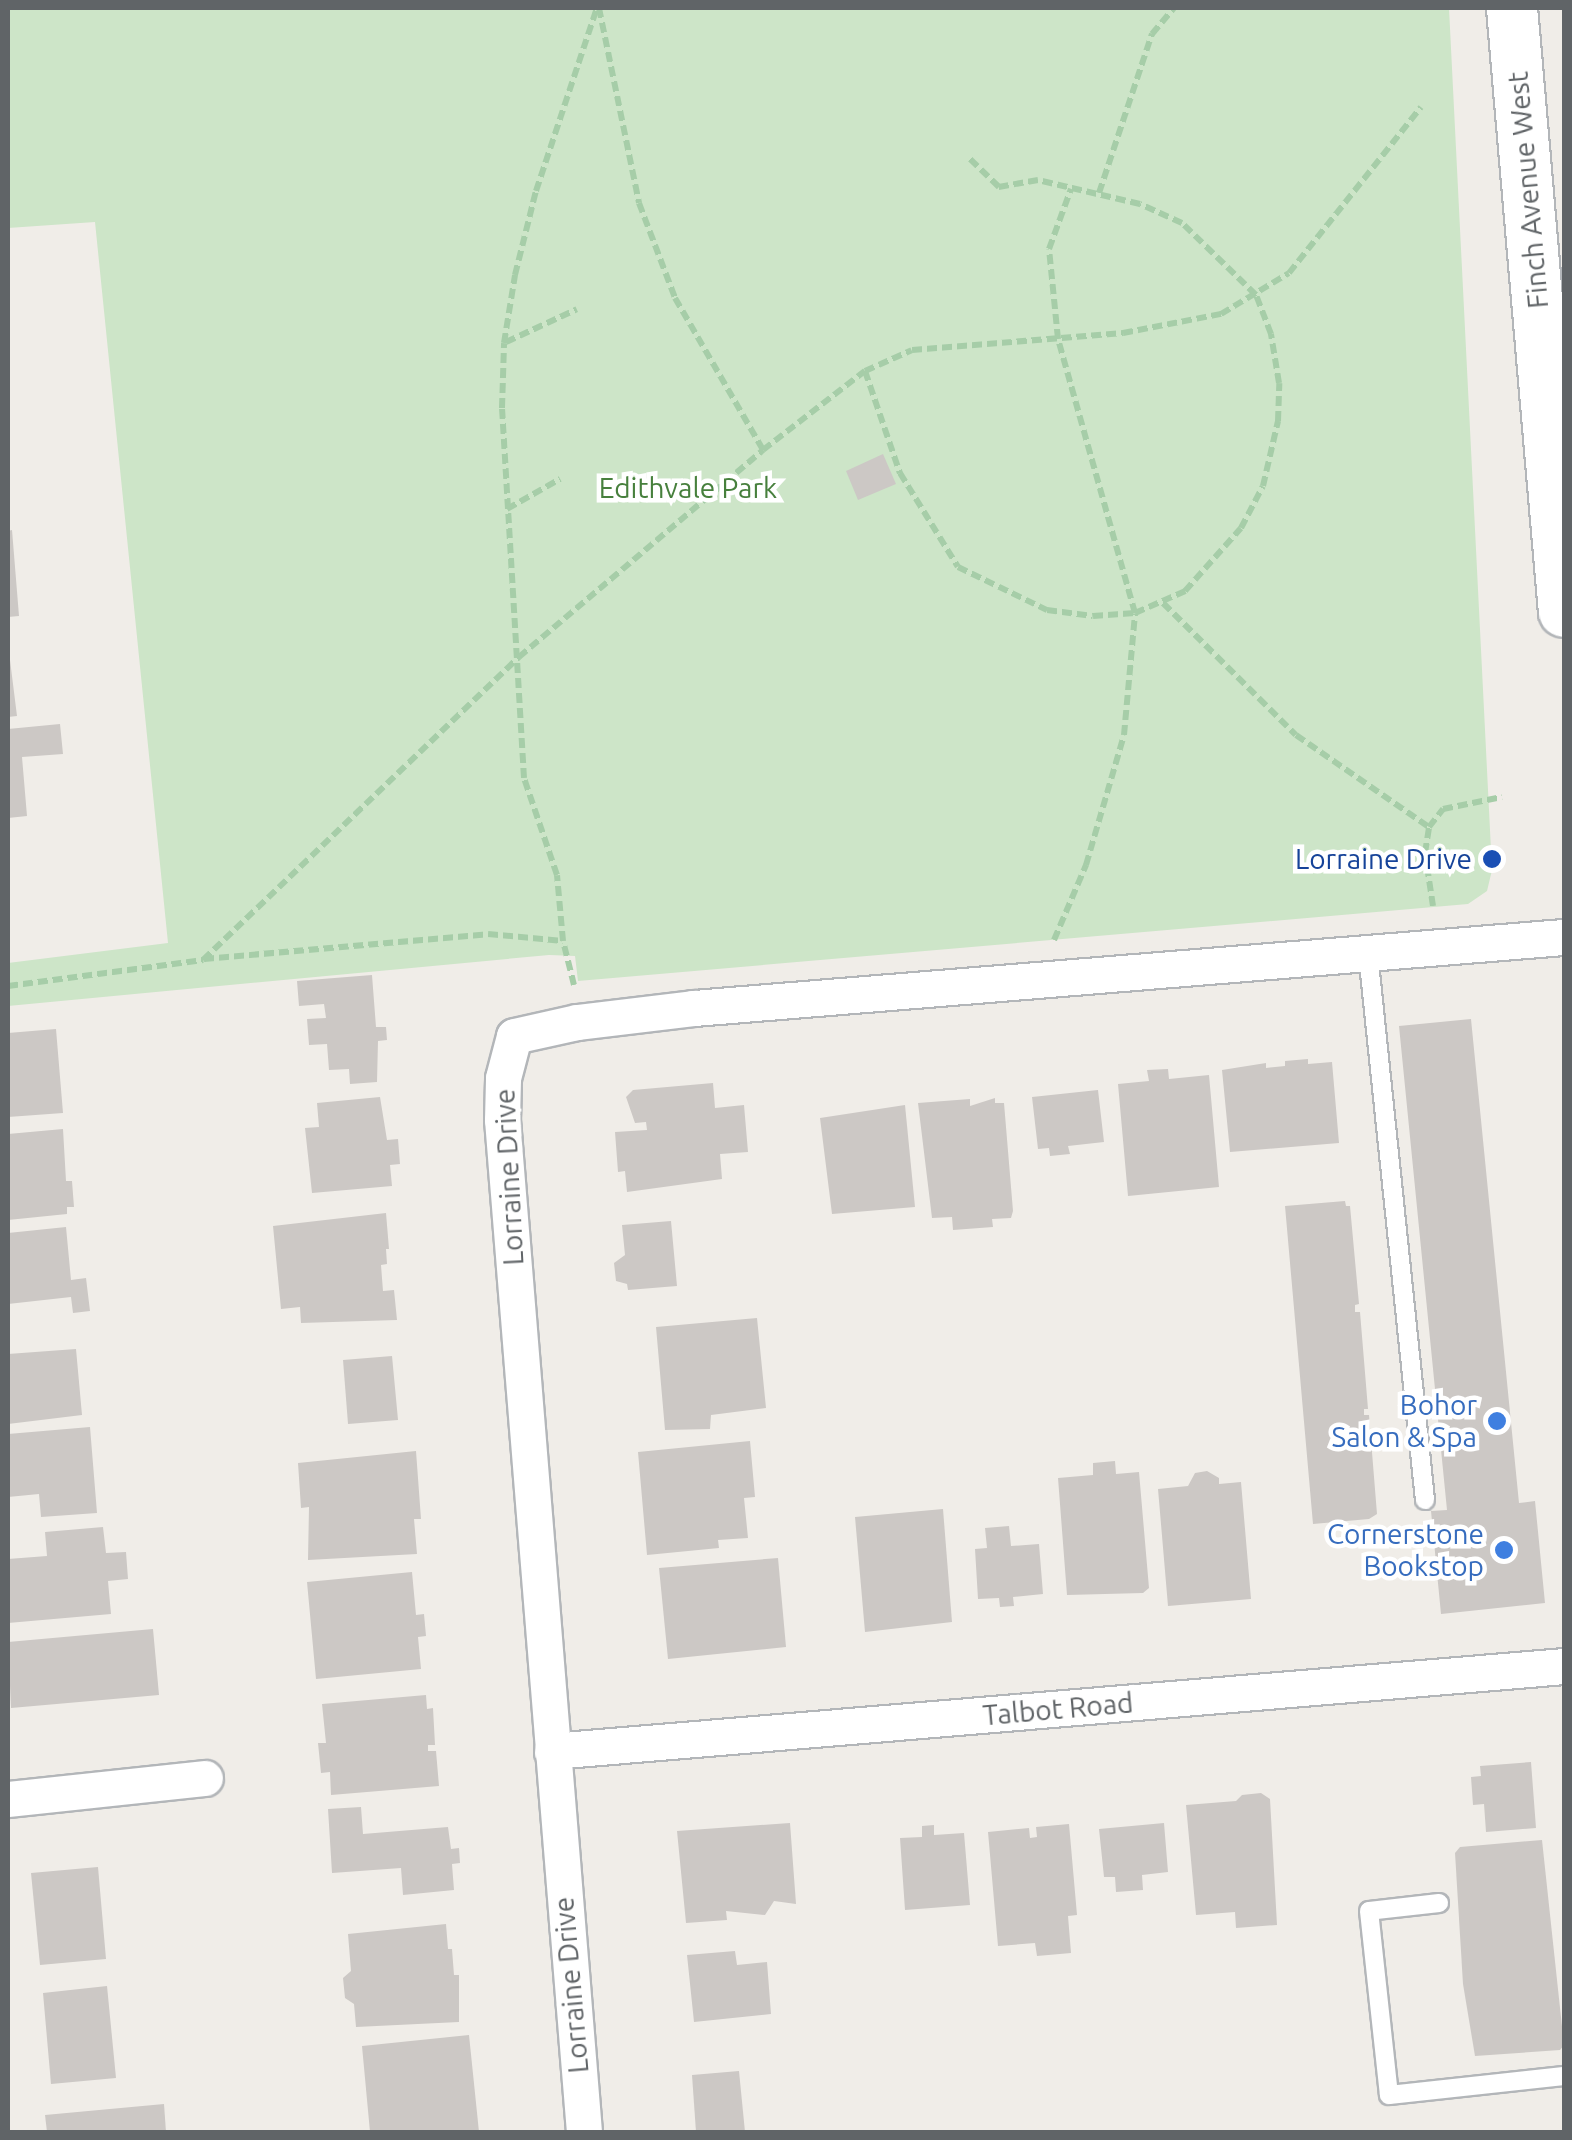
<!DOCTYPE html>
<style>
body{margin:0}
#map{position:relative;width:1572px;height:2140px;overflow:hidden;background:#f0ede8;font-family:Ubuntu,sans-serif}
div>[style]{position:absolute}
[style*='--x']{left:calc(var(--x)*1px);top:calc(var(--y)*1px);width:calc(var(--w)*1px);rotate:calc(var(--a)*1deg)}
.green>*{inset:0;background:#cde5c8}
.building>*{inset:0;background:#ccc8c5}
.path>*{height:6px;margin-top:-3px;transform-origin:0;background:repeating-linear-gradient(90deg,#a6cda8 0 10px,transparent 0 15px)}
.roads{filter:drop-shadow(2px 0 #b3b6b9) drop-shadow(-2px 0 #b3b6b9) drop-shadow(0 2px #b3b6b9) drop-shadow(0 -2px #b3b6b9)}
.service>*{height:18px;margin:-9px;padding:0 9px;transform-origin:9px;border-radius:9px;background:#fff}
.minor>*{height:35px;margin:-17.5px;padding:0 17.5px;transform-origin:17.5px;border-radius:17.5px;background:#fff}
.secondary>*{height:50px;margin:-25px;padding:0 25px;transform-origin:25px;border-radius:25px;background:#fff}
.dots>*{width:28px;height:28px;translate:-50% -50%;box-sizing:border-box;border:5px solid #fff;border-radius:50%}
span{translate:-50% -50%;white-space:nowrap;text-align:center;line-height:1.15;-webkit-text-stroke:9px #fff;paint-order:stroke}
.street-label{font-size:28px;color:#606467}
.park-label{font-size:28px;color:#47803d}
.transit-label{font-size:28px;color:#164399}
.right{translate:-100% -50%;text-align:right}
.shop-label{font-size:28px;color:#366cbe}
.frame{position:absolute;inset:0;border:10px solid #606467;pointer-events:none}
</style>
<div id="map">
<div class="green">
<i style="clip-path:polygon(8px 8px,1449px 8px,1492px 870px,1487px 891px,1468px 904px,578px 981px,575px 956px,549px 955px,8px 1006px,8px 963px,168px 943px,95px 222px,8px 228px)"></i>
</div>
<div class="building">
<i style="clip-path:polygon(883px 454px,896px 484px,858px 500px,846px 471px)"></i>
<i style="clip-path:polygon(12px 530px,19px 616px,8px 617px,8px 531px)"></i>
<i style="clip-path:polygon(8px 644px,17px 716px,8px 717px)"></i>
<i style="clip-path:polygon(60px 724px,63px 754px,22px 757px,27px 816px,8px 818px,8px 729px)"></i>
<i style="clip-path:polygon(372px 975px,376px 1027px,386px 1027px,387px 1040px,378px 1041px,377px 1082px,350px 1084px,349px 1069px,329px 1070px,327px 1044px,309px 1045px,307px 1019px,326px 1018px,324px 1004px,299px 1006px,297px 981px)"></i>
<i style="clip-path:polygon(1471px 1019px,1519px 1503px,1535px 1501px,1545px 1603px,1441px 1614px,1431px 1511px,1447px 1510px,1399px 1026px)"></i>
<i style="clip-path:polygon(56px 1029px,63px 1113px,8px 1117px,8px 1033px)"></i>
<i style="clip-path:polygon(1308px 1059px,1308px 1064px,1332px 1062px,1339px 1143px,1230px 1152px,1222px 1070px,1266px 1063px,1266px 1068px,1285px 1066px,1285px 1061px)"></i>
<i style="clip-path:polygon(1168px 1069px,1169px 1079px,1209px 1075px,1219px 1187px,1128px 1196px,1118px 1084px,1149px 1081px,1147px 1070px)"></i>
<i style="clip-path:polygon(713px 1083px,715px 1108px,744px 1105px,748px 1152px,720px 1154px,722px 1179px,627px 1192px,625px 1171px,618px 1172px,615px 1132px,647px 1130px,646px 1122px,635px 1123px,626px 1097px,633px 1090px)"></i>
<i style="clip-path:polygon(1098px 1090px,1104px 1142px,1068px 1146px,1070px 1154px,1050px 1156px,1049px 1148px,1038px 1149px,1032px 1097px)"></i>
<i style="clip-path:polygon(380px 1097px,387px 1140px,398px 1139px,400px 1164px,390px 1165px,392px 1186px,312px 1193px,305px 1128px,319px 1127px,317px 1103px)"></i>
<i style="clip-path:polygon(995px 1098px,995px 1103px,1004px 1103px,1013px 1211px,1011px 1218px,992px 1219px,993px 1227px,953px 1230px,952px 1217px,932px 1218px,918px 1103px,970px 1099px,970px 1106px)"></i>
<i style="clip-path:polygon(905px 1105px,915px 1207px,832px 1214px,820px 1118px)"></i>
<i style="clip-path:polygon(63px 1129px,66px 1181px,72px 1181px,74px 1207px,67px 1207px,67px 1214px,8px 1220px,8px 1134px)"></i>
<i style="clip-path:polygon(1345px 1201px,1346px 1206px,1350px 1206px,1359px 1304px,1355px 1305px,1355px 1312px,1360px 1312px,1368px 1409px,1364px 1409px,1364px 1415px,1369px 1415px,1377px 1514px,1369px 1519px,1313px 1524px,1285px 1206px)"></i>
<i style="clip-path:polygon(386px 1213px,389px 1249px,386px 1249px,387px 1264px,381px 1265px,383px 1291px,394px 1290px,397px 1320px,301px 1323px,300px 1307px,281px 1309px,273px 1226px)"></i>
<i style="clip-path:polygon(671px 1221px,677px 1286px,628px 1290px,627px 1284px,616px 1281px,614px 1263px,625px 1255px,622px 1225px)"></i>
<i style="clip-path:polygon(66px 1227px,71px 1280px,86px 1278px,90px 1311px,73px 1313px,71px 1297px,8px 1304px,8px 1233px)"></i>
<i style="clip-path:polygon(757px 1318px,766px 1408px,711px 1415px,710px 1429px,665px 1430px,656px 1327px)"></i>
<i style="clip-path:polygon(76px 1349px,82px 1415px,8px 1424px,8px 1354px)"></i>
<i style="clip-path:polygon(392px 1356px,398px 1420px,348px 1424px,343px 1360px)"></i>
<i style="clip-path:polygon(90px 1427px,97px 1513px,41px 1517px,39px 1494px,8px 1497px,8px 1434px)"></i>
<i style="clip-path:polygon(750px 1441px,755px 1497px,744px 1498px,748px 1538px,718px 1540px,719px 1548px,647px 1555px,638px 1452px)"></i>
<i style="clip-path:polygon(416px 1451px,421px 1519px,414px 1519px,417px 1554px,308px 1560px,309px 1507px,301px 1508px,298px 1463px)"></i>
<i style="clip-path:polygon(1115px 1461px,1116px 1474px,1139px 1472px,1149px 1588px,1143px 1593px,1067px 1595px,1058px 1478px,1093px 1475px,1093px 1463px)"></i>
<i style="clip-path:polygon(1207px 1471px,1219px 1478px,1219px 1484px,1241px 1482px,1251px 1599px,1168px 1606px,1158px 1489px,1188px 1486px,1195px 1473px)"></i>
<i style="clip-path:polygon(943px 1509px,952px 1622px,865px 1632px,855px 1517px)"></i>
<i style="clip-path:polygon(1009px 1526px,1011px 1546px,1039px 1544px,1043px 1594px,1013px 1597px,1014px 1606px,1000px 1607px,999px 1598px,978px 1599px,975px 1549px,987px 1548px,985px 1528px)"></i>
<i style="clip-path:polygon(103px 1527px,106px 1553px,126px 1552px,128px 1579px,108px 1581px,111px 1614px,8px 1623px,8px 1559px,47px 1556px,45px 1532px)"></i>
<i style="clip-path:polygon(778px 1558px,786px 1647px,668px 1659px,659px 1568px)"></i>
<i style="clip-path:polygon(412px 1572px,416px 1615px,424px 1614px,426px 1636px,418px 1637px,421px 1669px,316px 1679px,307px 1582px)"></i>
<i style="clip-path:polygon(153px 1629px,159px 1695px,11px 1708px,8px 1642px)"></i>
<i style="clip-path:polygon(426px 1695px,427px 1709px,433px 1708px,435px 1745px,428px 1745px,428px 1751px,436px 1751px,439px 1786px,331px 1795px,330px 1772px,321px 1773px,318px 1743px,326px 1743px,322px 1704px)"></i>
<i style="clip-path:polygon(1531px 1762px,1536px 1828px,1486px 1832px,1484px 1804px,1473px 1805px,1471px 1777px,1481px 1776px,1480px 1766px)"></i>
<i style="clip-path:polygon(1261px 1793px,1270px 1799px,1277px 1925px,1236px 1928px,1235px 1912px,1196px 1915px,1186px 1805px,1236px 1801px,1242px 1795px)"></i>
<i style="clip-path:polygon(361px 1807px,363px 1834px,448px 1827px,451px 1849px,459px 1848px,460px 1863px,452px 1864px,454px 1890px,403px 1895px,401px 1868px,332px 1873px,328px 1809px)"></i>
<i style="clip-path:polygon(790px 1823px,796px 1904px,774px 1901px,765px 1915px,726px 1911px,727px 1920px,686px 1923px,677px 1831px)"></i>
<i style="clip-path:polygon(1164px 1823px,1168px 1872px,1142px 1875px,1143px 1890px,1116px 1892px,1115px 1877px,1104px 1877px,1099px 1829px)"></i>
<i style="clip-path:polygon(1069px 1824px,1077px 1915px,1068px 1916px,1071px 1953px,1037px 1956px,1035px 1943px,998px 1946px,988px 1832px,1029px 1828px,1030px 1838px,1037px 1837px,1036px 1827px)"></i>
<i style="clip-path:polygon(934px 1825px,934px 1835px,964px 1833px,970px 1905px,905px 1910px,900px 1838px,922px 1837px,922px 1826px)"></i>
<i style="clip-path:polygon(1542px 1840px,1564px 2045px,1560px 2050px,1475px 2056px,1463px 1984px,1455px 1853px,1460px 1847px)"></i>
<i style="clip-path:polygon(98px 1867px,106px 1959px,40px 1965px,31px 1873px)"></i>
<i style="clip-path:polygon(446px 1924px,448px 1949px,452px 1949px,454px 1975px,459px 1975px,459px 2022px,356px 2027px,354px 2004px,345px 1998px,343px 1978px,351px 1971px,348px 1934px)"></i>
<i style="clip-path:polygon(735px 1951px,737px 1965px,767px 1962px,771px 2014px,694px 2022px,687px 1955px)"></i>
<i style="clip-path:polygon(107px 1986px,116px 2078px,51px 2084px,43px 1993px)"></i>
<i style="clip-path:polygon(469px 2035px,479px 2132px,370px 2132px,362px 2046px)"></i>
<i style="clip-path:polygon(739px 2071px,745px 2132px,696px 2132px,692px 2075px)"></i>
<i style="clip-path:polygon(164px 2104px,166px 2132px,47px 2132px,45px 2115px)"></i>
</div>
<div class="path">
<i style="--x:599;--y:8;--w:199;--a:78.4"></i>
<i style="--x:639;--y:203;--w:102;--a:69.2"></i>
<i style="--x:675;--y:298;--w:176;--a:59.9"></i>
<i style="--x:1099;--y:193;--w:168;--a:-71.6"></i>
<i style="--x:1152;--y:34;--w:34;--a:-50"></i>
<i style="--x:506;--y:342;--w:78;--a:-24.9"></i>
<i style="--x:865;--y:371;--w:108;--a:71.1"></i>
<i style="--x:900;--y:473;--w:110;--a:58.3"></i>
<i style="--x:958;--y:567;--w:99;--a:25.8"></i>
<i style="--x:1047;--y:610;--w:46;--a:7.4"></i>
<i style="--x:1093;--y:616;--w:42;--a:-4.1"></i>
<i style="--x:1135;--y:613;--w:55;--a:-23.7"></i>
<i style="--x:1185;--y:591;--w:84;--a:-48.4"></i>
<i style="--x:1241;--y:528;--w:47;--a:-62.4"></i>
<i style="--x:1263;--y:486;--w:67;--a:-77"></i>
<i style="--x:1278;--y:421;--w:38;--a:-88"></i>
<i style="--x:1279;--y:383;--w:50;--a:-99.3"></i>
<i style="--x:1271;--y:334;--w:42;--a:-111"></i>
<i style="--x:1256;--y:295;--w:103;--a:-135.8"></i>
<i style="--x:1182;--y:223;--w:46;--a:-155.7"></i>
<i style="--x:1140;--y:204;--w:105;--a:-166.8"></i>
<i style="--x:1038;--y:180;--w:40;--a:170"></i>
<i style="--x:999;--y:187;--w:43;--a:-135.9"></i>
<i style="--x:507;--y:509;--w:61;--a:-29.5"></i>
<i style="--x:1163;--y:603;--w:187;--a:44.8"></i>
<i style="--x:1296;--y:735;--w:162;--a:34.7"></i>
<i style="--x:1433;--y:906;--w:54;--a:-98.6"></i>
<i style="--x:1425;--y:853;--w:26;--a:-81"></i>
<i style="--x:1429;--y:827;--w:23;--a:-52"></i>
<i style="--x:1443;--y:809;--w:60;--a:-11.5"></i>
<i style="--x:1054;--y:940;--w:82;--a:-66.9"></i>
<i style="--x:1086;--y:865;--w:135;--a:-73.7"></i>
<i style="--x:1124;--y:735;--w:122;--a:-84.8"></i>
<i style="--x:1135;--y:613;--w:285;--a:-105.7"></i>
<i style="--x:1058;--y:339;--w:90;--a:-95.7"></i>
<i style="--x:1049;--y:249;--w:64;--a:-69.9"></i>
<i style="--x:204;--y:959;--w:285;--a:-5"></i>
<i style="--x:488;--y:934;--w:75;--a:5.3"></i>
<i style="--x:574;--y:985;--w:45;--a:-104"></i>
<i style="--x:563;--y:941;--w:66;--a:-95.2"></i>
<i style="--x:557;--y:875;--w:102;--a:-108.8"></i>
<i style="--x:524;--y:778;--w:371;--a:-93.4"></i>
<i style="--x:502;--y:408;--w:65;--a:-88.2"></i>
<i style="--x:504;--y:343;--w:69;--a:-80.8"></i>
<i style="--x:515;--y:275;--w:87;--a:-76"></i>
<i style="--x:536;--y:191;--w:193;--a:-71.6"></i>
<i style="--x:8;--y:986;--w:197;--a:-7.6"></i>
<i style="--x:203;--y:960;--w:438;--a:-43.8"></i>
<i style="--x:519;--y:657;--w:320;--a:-40.3"></i>
<i style="--x:763;--y:450;--w:129;--a:-37.8"></i>
<i style="--x:865;--y:371;--w:51;--a:-24.1"></i>
<i style="--x:912;--y:350;--w:212;--a:-4.6"></i>
<i style="--x:1123;--y:333;--w:100;--a:-11"></i>
<i style="--x:1221;--y:314;--w:79;--a:-31.1"></i>
<i style="--x:1289;--y:273;--w:212;--a:-51.5"></i>
</div>
<div class="roads">
<div class="service">
<i style="--x:1368;--y:953;--w:550;--a:84.05"></i>
<i style="--x:1439;--y:1903;--w:70;--a:173.5"></i>
<i style="--x:1369;--y:1911;--w:185;--a:83.8"></i>
<i style="--x:1389;--y:2095;--w:176;--a:-6.2"></i>
</div>
<div class="minor">
<i style="--x:552;--y:1751;--w:1016;--a:-4.8"></i>
<i style="--x:8;--y:1799;--w:198;--a:-6.1"></i>
<i style="--x:584;--y:2132;--w:1015;--a:-94.63"></i>
<i style="--x:502;--y:1120;--w:42;--a:-88.6"></i>
<i style="--x:503;--y:1078;--w:43;--a:-75.3"></i>
<i style="--x:514;--y:1036;--w:65;--a:-12.5"></i>
<i style="--x:577;--y:1022;--w:118;--a:-6.8"></i>
<i style="--x:694;--y:1008;--w:873;--a:-4.67"></i>
</div>
<div class="secondary">
<i style="--x:1512;--y:8;--w:606;--a:85.08"></i>
</div>
</div>
<div class="dots">
<i style="left:1492px;top:859px;background:#1a4fb4"></i>
<i style="left:1497px;top:1421px;background:#3f7fe0"></i>
<i style="left:1504px;top:1550px;background:#3f7fe0"></i>
</div>
<div class="street-label">
<span style="left:1528px;top:190px;rotate:-95deg">Finch Avenue West</span>
<span style="left:509px;top:1177px;rotate:-93deg">Lorraine Drive</span>
<span style="left:1058px;top:1709px;rotate:-5deg">Talbot Road</span>
<span style="left:571px;top:1985px;rotate:-95deg">Lorraine Drive</span>
</div>
<div class="park-label">
<span style="left:688px;top:488px">Edithvale Park</span>
</div>
<div class="transit-label">
<span class="right" style="left:1472px;top:859px">Lorraine Drive</span>
</div>
<div class="shop-label">
<span class="right" style="left:1477px;top:1421px">Bohor<br>Salon &amp; Spa</span>
<span class="right" style="left:1484px;top:1550px">Cornerstone<br>Bookstop</span>
</div>
<div class="frame"></div>
</div>
